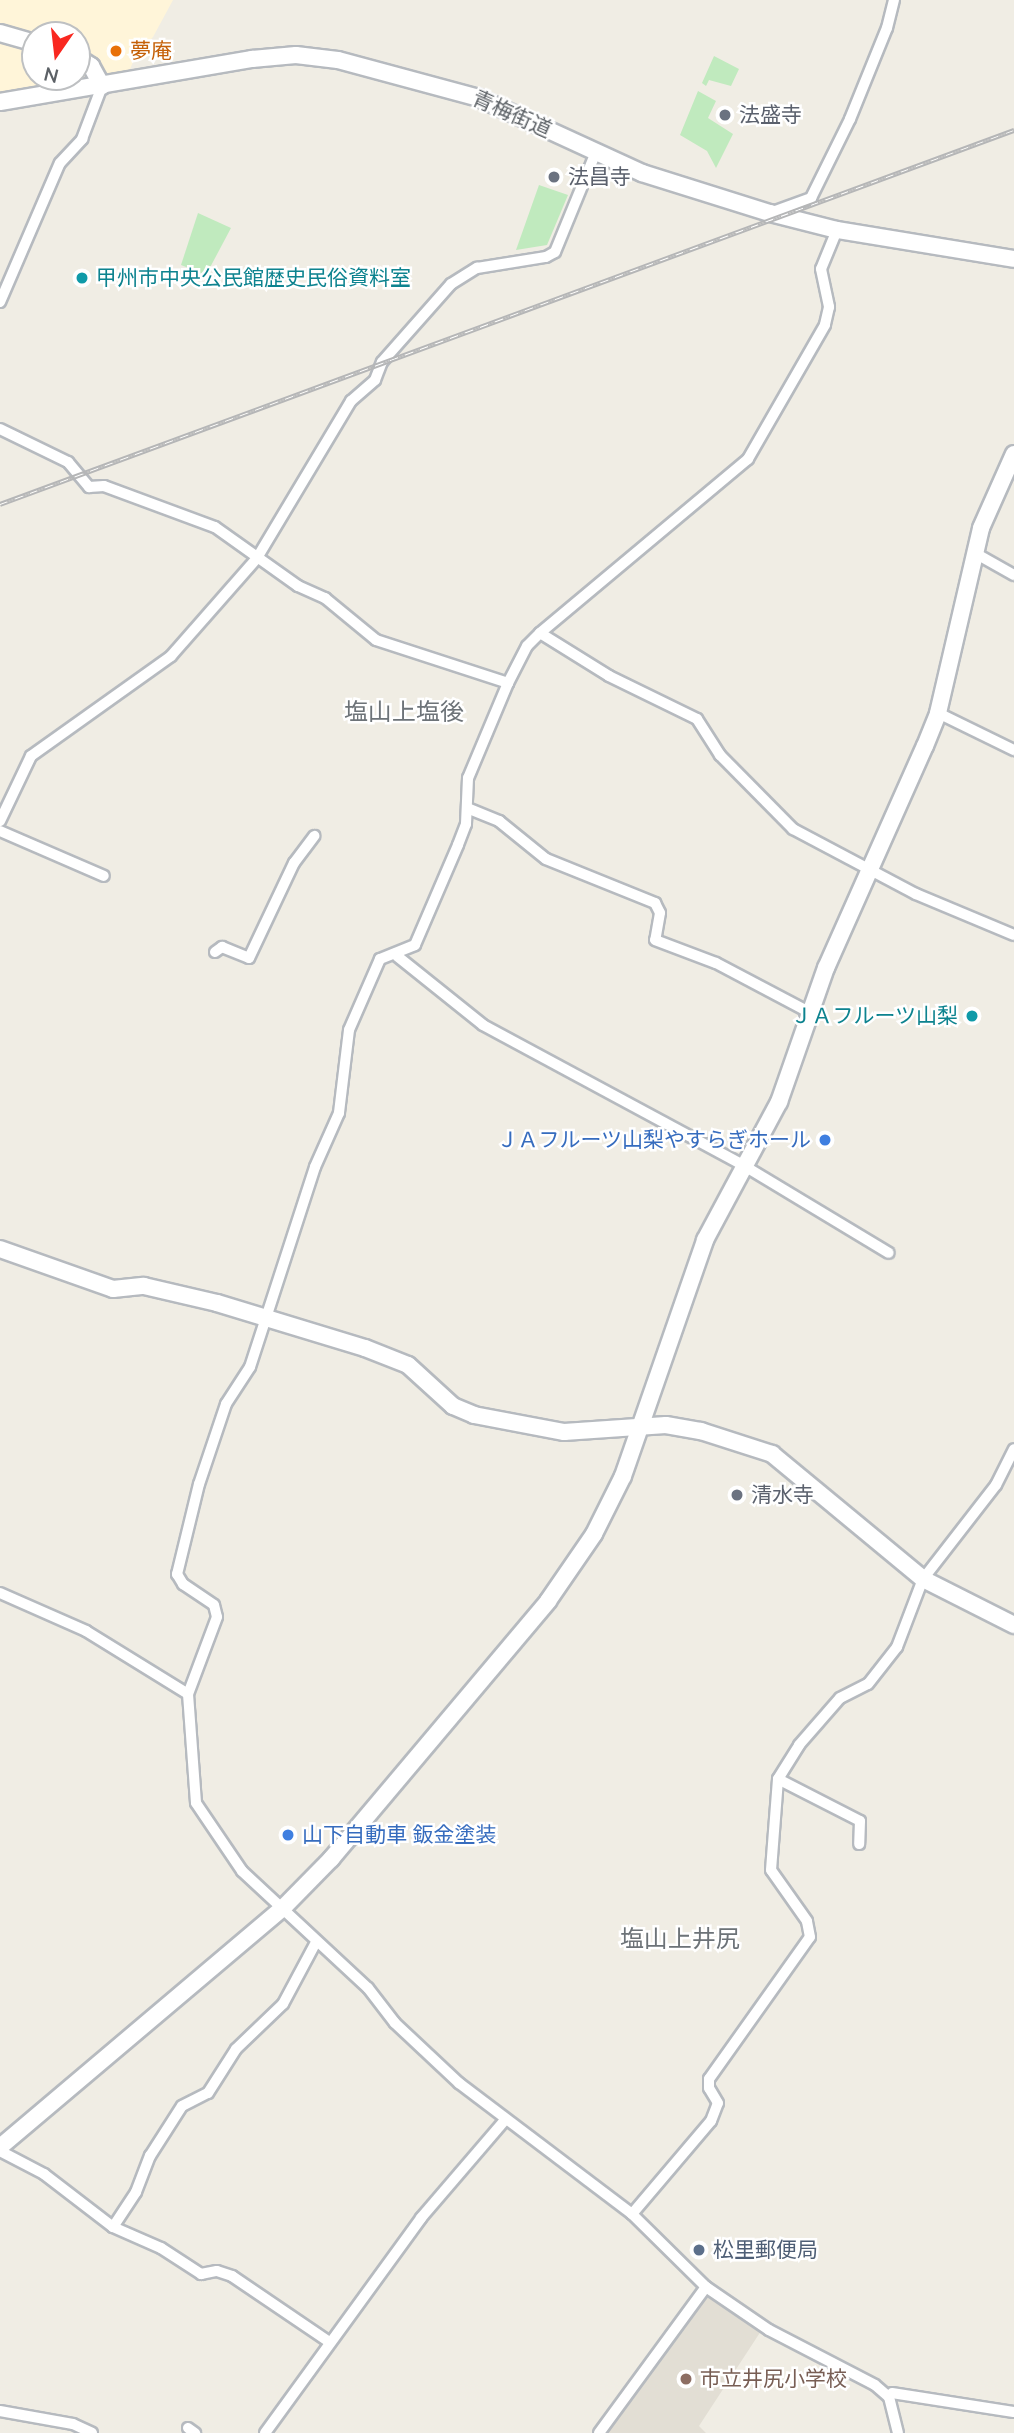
<!DOCTYPE html>
<meta charset="utf-8">
<style>
body{margin:0}
#map{position:relative;width:1014px;height:2433px;overflow:hidden;background:#f0ede4;font-family:"Nunito Sans","Noto Sans JP",sans-serif}
div>[style]{position:absolute}
[style*='--x']{left:calc(var(--x)*1px);top:calc(var(--y)*1px);width:calc(var(--w)*1px);rotate:calc(var(--a)*1deg)}
.commercial>*{inset:0;background:#fff5d9}
.education>*{inset:0;background:#e2ded4}
.green>*{inset:0;background:#c0eabe}
.roads{filter:drop-shadow(2px 0 #b6babf) drop-shadow(-2px 0 #b6babf) drop-shadow(0 2px #b6babf) drop-shadow(0 -2px #b6babf)}
.street>*{height:10px;margin:-5px;padding:0 5px;transform-origin:5px;border-radius:5px;background:#fff}
.secondary>*{height:16px;margin:-8px;padding:0 8px;transform-origin:8px;border-radius:8px;background:#fff}
.rail>*{height:5px;margin-top:-2.5px;transform-origin:0;background:repeating-linear-gradient(90deg,#fff 0 8px,#b5b6b7 0 16px);box-sizing:border-box;border-block:2px solid #b5b6b7}
.dots>*{width:19px;height:19px;translate:-50% -50%;box-sizing:border-box;border:4px solid #fff;border-radius:50%}
span{translate:-50% -50%;white-space:nowrap;text-align:center;line-height:1.15;-webkit-text-stroke:5px #fff;paint-order:stroke}
.food-label{font-size:21px;color:#c56008}
.left{translate:0 -50%;text-align:left}
.street-label{font-size:21px;color:#5c6166}
.worship-label{font-size:21px;color:#5b616d}
.culture-label{font-size:21px;color:#0d838f}
.right{translate:-100% -50%;text-align:right}
.shop-label{font-size:21px;color:#366cbe}
.service-label{font-size:21px;color:#4e5e75}
.education-label{font-size:21px;color:#785e54}
.quarter-label{font-size:24px;color:#6d7378}
.north{position:absolute;left:21px;top:21px;width:70px;height:70px;box-sizing:border-box;background:#fff;border:2px solid #bec0c2;border-radius:50%;rotate:194deg;font-size:19px;font-weight:700;line-height:28px;text-align:center;color:#5c6166}
.north::after{content:'';display:block;margin:auto;width:24px;height:32px;background:#f92820;clip-path:polygon(50% 0,100% 100%,50% 72%,0 100%)}
</style>
<div id="map">
<div class="commercial">
<i style="clip-path:polygon(evenodd,0 0,173px 0,153px 37px,136px 55px,125px 81px,0 102px,0 0,35px 35px,77px 35px,77px 77px,35px 77px,35px 35px)"></i>
</div>
<div class="education">
<i style="clip-path:polygon(706px 2295px,761px 2331px,699px 2426px,706px 2433px,603px 2433px)"></i>
</div>
<div class="green">
<i style="clip-path:polygon(714px 56px,739px 69px,731px 86px,709px 80px,706px 86px,702px 83px)"></i>
<i style="clip-path:polygon(698px 91px,716px 101px,708px 118px,733px 134px,716px 168px,707px 151px,680px 135px)"></i>
<i style="clip-path:polygon(539px 185px,568px 195px,547px 245px,516px 250px)"></i>
<i style="clip-path:polygon(198px 213px,231px 228px,206px 275px,181px 265px)"></i>
</div>
<div class="roads">
<div class="street">
<i style="--x:770;--y:213;--w:44;--a:-20.1"></i>
<i style="--x:811;--y:198;--w:88;--a:-63.7"></i>
<i style="--x:850;--y:119;--w:98;--a:-67.9"></i>
<i style="--x:887;--y:28;--w:29;--a:-76"></i>
<i style="--x:837;--y:230;--w:42;--a:112.3"></i>
<i style="--x:821;--y:269;--w:39;--a:78"></i>
<i style="--x:829;--y:307;--w:18;--a:103"></i>
<i style="--x:825;--y:325;--w:155;--a:119.9"></i>
<i style="--x:748;--y:459;--w:271;--a:140.1"></i>
<i style="--x:540;--y:633;--w:18;--a:135"></i>
<i style="--x:527;--y:646;--w:42;--a:117.2"></i>
<i style="--x:508;--y:683;--w:103;--a:112.8"></i>
<i style="--x:468;--y:778;--w:46;--a:92.5"></i>
<i style="--x:466;--y:824;--w:22;--a:111"></i>
<i style="--x:458;--y:845;--w:109;--a:113.3"></i>
<i style="--x:415;--y:945;--w:38;--a:158"></i>
<i style="--x:380;--y:959;--w:77;--a:113.6"></i>
<i style="--x:349;--y:1030;--w:84;--a:96.9"></i>
<i style="--x:339;--y:1113;--w:59;--a:114"></i>
<i style="--x:315;--y:1167;--w:210;--a:108"></i>
<i style="--x:250;--y:1367;--w:44;--a:123"></i>
<i style="--x:226;--y:1404;--w:84;--a:108.6"></i>
<i style="--x:199;--y:1484;--w:93;--a:103.7"></i>
<i style="--x:177;--y:1574;--w:12;--a:59"></i>
<i style="--x:183;--y:1584;--w:37;--a:34"></i>
<i style="--x:214;--y:1605;--w:12;--a:76"></i>
<i style="--x:217;--y:1617;--w:82;--a:110.6"></i>
<i style="--x:188;--y:1694;--w:109;--a:85.8"></i>
<i style="--x:196;--y:1803;--w:82;--a:55.9"></i>
<i style="--x:242;--y:1871;--w:172;--a:42.9"></i>
<i style="--x:368;--y:1988;--w:44;--a:52.4"></i>
<i style="--x:395;--y:2023;--w:88;--a:43.2"></i>
<i style="--x:459;--y:2083;--w:217;--a:37.1"></i>
<i style="--x:632;--y:2214;--w:104;--a:44.6"></i>
<i style="--x:706;--y:2287;--w:76;--a:34.3"></i>
<i style="--x:769;--y:2330;--w:119;--a:27.4"></i>
<i style="--x:875;--y:2385;--w:18;--a:41"></i>
<i style="--x:889;--y:2397;--w:37;--a:76"></i>
<i style="--x:0;--y:302;--w:151;--a:-66.7"></i>
<i style="--x:60;--y:163;--w:33;--a:-47"></i>
<i style="--x:82;--y:139;--w:57;--a:-69.3"></i>
<i style="--x:0;--y:429;--w:76;--a:25.9"></i>
<i style="--x:68;--y:462;--w:33;--a:50"></i>
<i style="--x:89;--y:487;--w:15;--a:-4"></i>
<i style="--x:104;--y:486;--w:118;--a:20.3"></i>
<i style="--x:215;--y:527;--w:102;--a:35.4"></i>
<i style="--x:298;--y:586;--w:30;--a:24"></i>
<i style="--x:325;--y:598;--w:66;--a:39.5"></i>
<i style="--x:376;--y:640;--w:139;--a:18"></i>
<i style="--x:975;--y:553;--w:45;--a:29.4"></i>
<i style="--x:540;--y:633;--w:81;--a:31.9"></i>
<i style="--x:609;--y:676;--w:98;--a:26"></i>
<i style="--x:697;--y:719;--w:43;--a:57.4"></i>
<i style="--x:720;--y:755;--w:104;--a:45.4"></i>
<i style="--x:793;--y:829;--w:139;--a:27.9"></i>
<i style="--x:916;--y:894;--w:106;--a:22.7"></i>
<i style="--x:938;--y:713;--w:85;--a:26"></i>
<i style="--x:467;--y:808;--w:35;--a:22"></i>
<i style="--x:499;--y:821;--w:60;--a:39"></i>
<i style="--x:546;--y:859;--w:118;--a:22"></i>
<i style="--x:655;--y:903;--w:11;--a:63"></i>
<i style="--x:660;--y:913;--w:27;--a:100"></i>
<i style="--x:655;--y:940;--w:65;--a:20.7"></i>
<i style="--x:716;--y:963;--w:107;--a:27.8"></i>
<i style="--x:0;--y:821;--w:72;--a:-64.5"></i>
<i style="--x:31;--y:756;--w:172;--a:-35.5"></i>
<i style="--x:171;--y:656;--w:130;--a:-48.7"></i>
<i style="--x:257;--y:558;--w:183;--a:-59.1"></i>
<i style="--x:351;--y:401;--w:32;--a:-41"></i>
<i style="--x:375;--y:380;--w:19;--a:-69"></i>
<i style="--x:382;--y:362;--w:104;--a:-48.5"></i>
<i style="--x:451;--y:284;--w:31;--a:-32"></i>
<i style="--x:477;--y:268;--w:70;--a:-9.1"></i>
<i style="--x:546;--y:257;--w:10;--a:-29"></i>
<i style="--x:555;--y:252;--w:108;--a:-67.7"></i>
<i style="--x:0;--y:831;--w:113;--a:23.4"></i>
<i style="--x:215;--y:952;--w:9;--a:-36"></i>
<i style="--x:222;--y:947;--w:29;--a:22"></i>
<i style="--x:249;--y:958;--w:105;--a:-64.7"></i>
<i style="--x:294;--y:863;--w:34;--a:-53"></i>
<i style="--x:397;--y:956;--w:110;--a:38.7"></i>
<i style="--x:483;--y:1025;--w:295;--a:28.3"></i>
<i style="--x:743;--y:1165;--w:170;--a:31.1"></i>
<i style="--x:0;--y:1593;--w:94;--a:23.8"></i>
<i style="--x:86;--y:1631;--w:120;--a:31.7"></i>
<i style="--x:778;--y:1779;--w:92;--a:27.1"></i>
<i style="--x:860;--y:1821;--w:23;--a:92"></i>
<i style="--x:0;--y:2151;--w:50;--a:27.6"></i>
<i style="--x:44;--y:2174;--w:87;--a:37.5"></i>
<i style="--x:113;--y:2227;--w:52;--a:23.6"></i>
<i style="--x:161;--y:2248;--w:48;--a:33"></i>
<i style="--x:201;--y:2274;--w:16;--a:-11"></i>
<i style="--x:217;--y:2271;--w:16;--a:18"></i>
<i style="--x:232;--y:2276;--w:116;--a:34.1"></i>
<i style="--x:632;--y:2214;--w:122;--a:-49.7"></i>
<i style="--x:711;--y:2121;--w:19;--a:-69"></i>
<i style="--x:718;--y:2103;--w:17;--a:-121"></i>
<i style="--x:709;--y:2088;--w:9;--a:-90"></i>
<i style="--x:709;--y:2079;--w:174;--a:-54.6"></i>
<i style="--x:810;--y:1937;--w:16;--a:-101"></i>
<i style="--x:807;--y:1921;--w:62;--a:-125.2"></i>
<i style="--x:771;--y:1870;--w:91;--a:-85.6"></i>
<i style="--x:778;--y:1779;--w:40;--a:-58"></i>
<i style="--x:799;--y:1745;--w:62;--a:-48.9"></i>
<i style="--x:840;--y:1698;--w:31;--a:-27"></i>
<i style="--x:868;--y:1684;--w:47;--a:-51.9"></i>
<i style="--x:897;--y:1647;--w:73;--a:-69.1"></i>
<i style="--x:923;--y:1579;--w:119;--a:-52.2"></i>
<i style="--x:996;--y:1485;--w:40;--a:-63.4"></i>
<i style="--x:113;--y:2227;--w:42;--a:-56.7"></i>
<i style="--x:136;--y:2192;--w:39;--a:-69"></i>
<i style="--x:150;--y:2156;--w:59;--a:-57.4"></i>
<i style="--x:182;--y:2106;--w:29;--a:-27"></i>
<i style="--x:208;--y:2093;--w:52;--a:-57.5"></i>
<i style="--x:236;--y:2049;--w:65;--a:-43.8"></i>
<i style="--x:283;--y:2004;--w:68;--a:-61.9"></i>
<i style="--x:892;--y:2393;--w:123;--a:8.9"></i>
<i style="--x:0;--y:2411;--w:74;--a:10.1"></i>
<i style="--x:73;--y:2424;--w:21;--a:25"></i>
<i style="--x:188;--y:2428;--w:9;--a:36"></i>
<i style="--x:265;--y:2433;--w:266;--a:-54"></i>
<i style="--x:421;--y:2218;--w:129;--a:-49.4"></i>
<i style="--x:599;--y:2433;--w:181;--a:-53.8"></i>
</div>
<div class="secondary">
<i style="--x:0;--y:33;--w:36;--a:16"></i>
<i style="--x:77;--y:57;--w:17;--a:33"></i>
<i style="--x:91;--y:66;--w:23;--a:61"></i>
<i style="--x:0;--y:102;--w:256;--a:-9.7"></i>
<i style="--x:252;--y:59;--w:44;--a:-5.2"></i>
<i style="--x:296;--y:55;--w:42;--a:6.8"></i>
<i style="--x:338;--y:60;--w:146;--a:15.1"></i>
<i style="--x:479;--y:98;--w:179;--a:24.7"></i>
<i style="--x:642;--y:173;--w:134;--a:17.4"></i>
<i style="--x:770;--y:213;--w:69;--a:14.2"></i>
<i style="--x:837;--y:230;--w:179;--a:9.3"></i>
<i style="--x:0;--y:1249;--w:120;--a:19.5"></i>
<i style="--x:113;--y:1289;--w:31;--a:-6"></i>
<i style="--x:144;--y:1286;--w:75;--a:13.1"></i>
<i style="--x:217;--y:1303;--w:155;--a:16.9"></i>
<i style="--x:365;--y:1348;--w:46;--a:21.6"></i>
<i style="--x:408;--y:1365;--w:61;--a:42.3"></i>
<i style="--x:453;--y:1406;--w:23;--a:23"></i>
<i style="--x:474;--y:1415;--w:92;--a:10.7"></i>
<i style="--x:564;--y:1432;--w:102;--a:-3.9"></i>
<i style="--x:666;--y:1425;--w:36;--a:10"></i>
<i style="--x:701;--y:1431;--w:75;--a:17.9"></i>
<i style="--x:772;--y:1454;--w:196;--a:39.6"></i>
<i style="--x:923;--y:1579;--w:102;--a:26.8"></i>
<i style="--x:0;--y:2147;--w:370;--a:-40.2"></i>
<i style="--x:283;--y:1908;--w:69;--a:-45.6"></i>
<i style="--x:331;--y:1859;--w:337;--a:-49.9"></i>
<i style="--x:548;--y:1601;--w:81;--a:-55.5"></i>
<i style="--x:594;--y:1534;--w:65;--a:-63.4"></i>
<i style="--x:623;--y:1476;--w:250;--a:-70.8"></i>
<i style="--x:705;--y:1240;--w:157;--a:-61.8"></i>
<i style="--x:779;--y:1102;--w:142;--a:-70.7"></i>
<i style="--x:826;--y:968;--w:243;--a:-66"></i>
<i style="--x:925;--y:746;--w:35;--a:-68"></i>
<i style="--x:938;--y:713;--w:190;--a:-76.9"></i>
<i style="--x:981;--y:528;--w:81;--a:-66"></i>
</div>
</div>
<div class="rail">
<i style="--x:0;--y:504;--w:1081;--a:-20.25"></i>
</div>
<div class="dots">
<i style="left:116px;top:51px;background:#e8710a"></i>
<i style="left:725px;top:115px;background:#6b7280"></i>
<i style="left:554px;top:177px;background:#6b7280"></i>
<i style="left:82px;top:278px;background:#0f9aa8"></i>
<i style="left:972px;top:1016px;background:#0f9aa8"></i>
<i style="left:825px;top:1140px;background:#3f7fe0"></i>
<i style="left:737px;top:1495px;background:#6b7280"></i>
<i style="left:288px;top:1835px;background:#3f7fe0"></i>
<i style="left:699px;top:2250px;background:#5c6f8a"></i>
<i style="left:686px;top:2379px;background:#8d6e63"></i>
</div>
<div class="food-label">
<span class="left" style="left:130px;top:51px">夢庵</span>
</div>
<div class="street-label">
<span style="left:512px;top:114px;rotate:24deg">青梅街道</span>
</div>
<div class="worship-label">
<span class="left" style="left:739px;top:115px">法盛寺</span>
<span class="left" style="left:568px;top:177px">法昌寺</span>
<span class="left" style="left:751px;top:1495px">清水寺</span>
</div>
<div class="culture-label">
<span class="left" style="left:96px;top:278px">甲州市中央公民館歴史民俗資料室</span>
<span class="right" style="left:958px;top:1016px">ＪＡフルーツ山梨</span>
</div>
<div class="shop-label">
<span class="right" style="left:811px;top:1140px">ＪＡフルーツ山梨やすらぎホール</span>
<span class="left" style="left:302px;top:1835px">山下自動車 鈑金塗装</span>
</div>
<div class="service-label">
<span class="left" style="left:713px;top:2250px">松里郵便局</span>
</div>
<div class="education-label">
<span class="left" style="left:700px;top:2379px">市立井尻小学校</span>
</div>
<div class="quarter-label">
<span style="left:404px;top:713px">塩山上塩後</span>
<span style="left:680px;top:1940px">塩山上井尻</span>
</div>
<div class="north">N</div>
</div>
